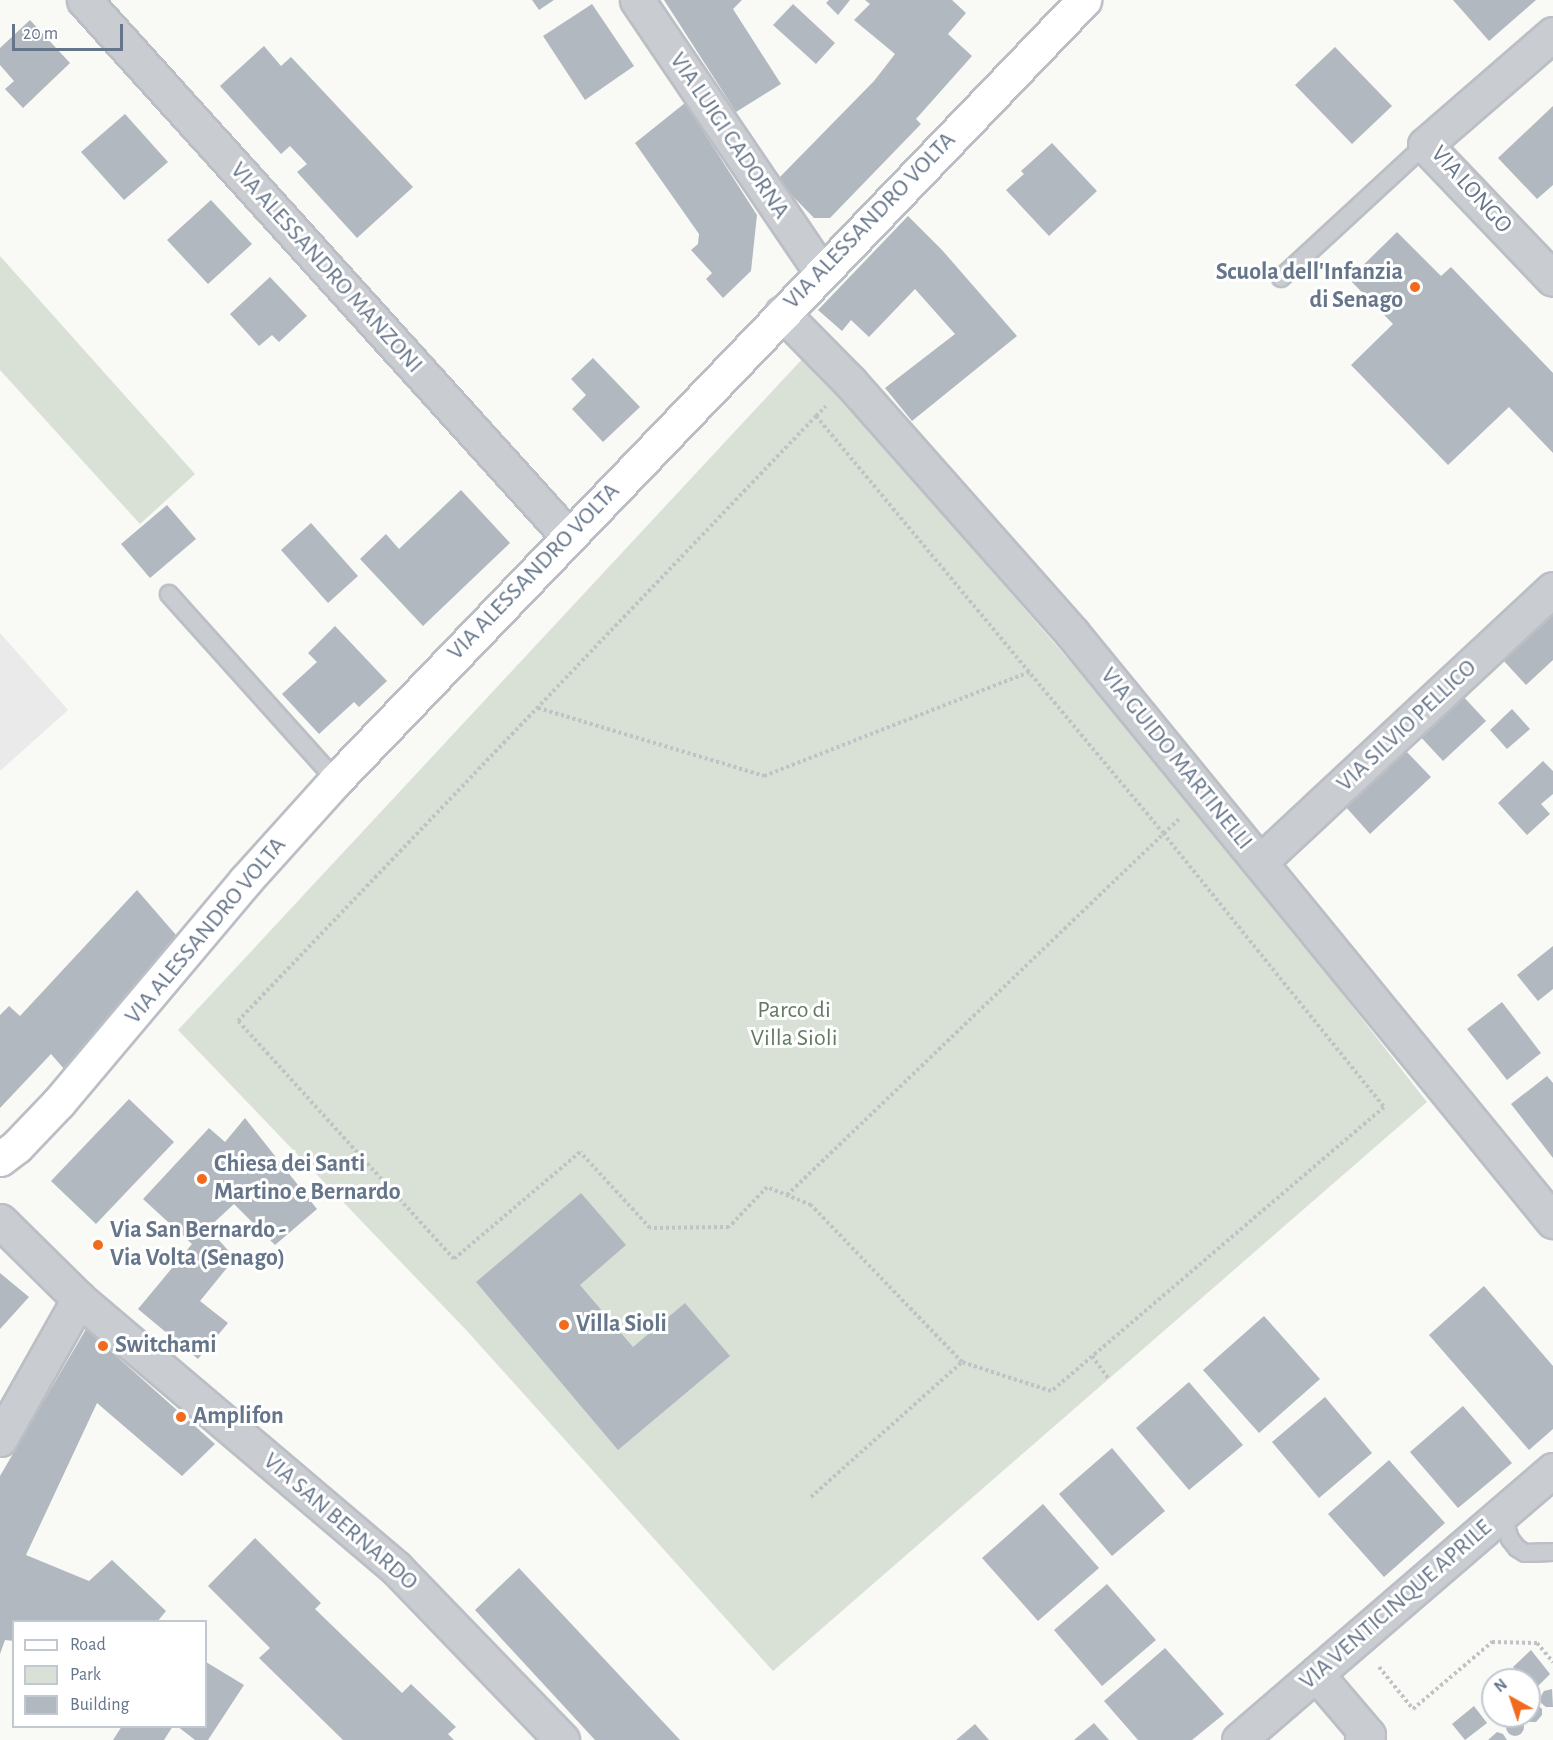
<!DOCTYPE html>
<style>
body{margin:0}
#map{position:relative;width:1553px;height:1740px;overflow:hidden;background:#f9f9f6;font-family:"Alegreya Sans",sans-serif}
div>[style]{position:absolute}
[style*='--x']{left:calc(var(--x)*1px);top:calc(var(--y)*1px);width:calc(var(--w)*1px);rotate:calc(var(--a)*1deg)}
.built>*{inset:0;background:#e9eae9}
.green>*{inset:0;background:#d9e1d7}
.building>*{inset:0;background:#b1b8c0}
.round{border-radius:50%}
.path>*{height:4px;margin-top:-2px;transform-origin:0;background:repeating-linear-gradient(90deg,#c0c2c5 0 3px,transparent 0 6px)}
.roads{filter:drop-shadow(2px 0 #bbbfc5) drop-shadow(-2px 0 #bbbfc5) drop-shadow(0 2px #bbbfc5) drop-shadow(0 -2px #bbbfc5)}
.lane>*{height:16px;margin:-8px;padding:0 8px;transform-origin:8px;border-radius:8px;background:#c9ccd0}
.street>*{height:33px;margin:-16.5px;padding:0 16.5px;transform-origin:16.5px;border-radius:16.5px;background:#c9ccd0}
.secondary>*{height:33px;margin:-16.5px;padding:0 16.5px;transform-origin:16.5px;border-radius:16.5px;background:#fff}
.dots>*{width:16px;height:16px;translate:-50% -50%;box-sizing:border-box;border:3px solid #fff;border-radius:50%}
span{translate:-50% -50%;white-space:nowrap;text-align:center;line-height:1.15;-webkit-text-stroke:6px #fff;paint-order:stroke}
.street-label{font-size:24px;color:#65758a}
.poi-label{font-size:24px;color:#65758a;font-weight:700}
.right{translate:-100% -50%;text-align:right}
.left{translate:0 -50%;text-align:left}
.park-label{font-size:24px;color:#637a61}
.legend{position:absolute;left:12px;top:1620px;width:195px;height:108px;box-sizing:border-box;background:#fff;border:2px solid #c1c8d0;margin:0;padding:8px 10px;list-style:none;font-size:18px;color:#65758a}
.legend li{display:flex;align-items:center;gap:12px;height:30px}
.legend b{width:30px;border:2px solid #c1c8d0}
.north{position:absolute;left:1481px;top:1668px;width:60px;height:60px;box-sizing:border-box;background:#fff;border:2px solid #c1c8d0;border-radius:50%;rotate:320deg;font-size:16px;font-weight:700;line-height:24px;text-align:center;color:#65758a}
.north::after{content:'';display:block;margin:auto;width:21px;height:27px;background:#f16a1e;clip-path:polygon(50% 0,100% 100%,50% 72%,0 100%)}
.scale{position:absolute;left:12px;top:24px;width:111px;height:27px;box-sizing:border-box;border:3px solid #65758a;border-top:0;padding-left:8px;font-size:18px;line-height:21px;white-space:nowrap;color:#65758a;-webkit-text-stroke:4px #fff;paint-order:stroke}
</style>
<div id="map">
<div class="built">
<i style="clip-path:polygon(0 633px,68px 710px,0 771px)"></i>
</div>
<div class="green">
<i style="clip-path:polygon(0 256px,195px 474px,140px 524px,0 370px)"></i>
<i style="clip-path:polygon(805px 356px,1195px 805px,1427px 1102px,773px 1671px,468px 1332px,178px 1030px)"></i>
</div>
<div class="building">
<i style="clip-path:polygon(532px 0,554px 0,539px 10px)"></i>
<i style="clip-path:polygon(664px 0,742px 0,733px 9px,781px 84px,736px 112px)"></i>
<i style="clip-path:polygon(829px 0,850px 0,838px 15px,826px 3px)"></i>
<i style="clip-path:polygon(865px 0,952px 0,966px 13px,948px 34px,972px 56px,916px 119px,921px 124px,830px 218px,814px 218px,777px 180px,874px 81px,895px 54px,854px 20px,870px 4px)"></i>
<i style="clip-path:polygon(1453px 0,1536px 0,1489px 41px)"></i>
<i style="clip-path:polygon(592px 4px,634px 66px,585px 100px,543px 36px)"></i>
<i style="clip-path:polygon(793px 4px,835px 43px,816px 64px,773px 25px)"></i>
<i style="clip-path:polygon(30px 20px,70px 63px,23px 108px,5px 89px,14px 81px,0 65px,0 48px)"></i>
<i style="clip-path:polygon(264px 46px,281px 66px,291px 57px,413px 187px,357px 238px,297px 172px,307px 164px,290px 146px,281px 154px,220px 86px)"></i>
<i style="clip-path:polygon(1335px 47px,1392px 106px,1352px 144px,1295px 85px)"></i>
<i style="clip-path:polygon(685px 103px,757px 215px,751px 271px,723px 298px,706px 279px,712px 273px,691px 250px,698px 244px,699px 234px,635px 143px)"></i>
<i style="clip-path:polygon(1553px 106px,1553px 185px,1537px 199px,1498px 158px)"></i>
<i style="clip-path:polygon(125px 114px,168px 162px,124px 200px,81px 152px)"></i>
<i style="clip-path:polygon(1052px 143px,1097px 191px,1049px 236px,1006px 190px,1024px 174px,1021px 171px)"></i>
<i style="clip-path:polygon(211px 200px,252px 244px,208px 284px,167px 240px)"></i>
<i style="clip-path:polygon(908px 216px,942px 250px,1017px 336px,912px 421px,885px 388px,955px 334px,915px 289px,869px 337px,851px 320px,842px 331px,818px 310px)"></i>
<i style="clip-path:polygon(1397px 232px,1441px 276px,1451px 267px,1553px 373px,1553px 453px,1509px 407px,1448px 465px,1351px 365px,1393px 324px,1349px 279px)"></i>
<i style="clip-path:polygon(270px 277px,307px 316px,279px 342px,272px 335px,259px 346px,230px 314px)"></i>
<i style="clip-path:polygon(593px 358px,640px 407px,603px 442px,572px 409px,586px 395px,571px 379px)"></i>
<i style="clip-path:polygon(461px 490px,510px 543px,423px 626px,360px 559px,386px 534px,399px 549px)"></i>
<i style="clip-path:polygon(167px 505px,196px 539px,150px 578px,121px 544px)"></i>
<i style="clip-path:polygon(311px 523px,358px 576px,328px 603px,281px 550px)"></i>
<i style="clip-path:polygon(1553px 612px,1553px 660px,1526px 685px,1502px 659px)"></i>
<i style="clip-path:polygon(335px 626px,387px 681px,359px 707px,354px 702px,319px 734px,282px 694px,317px 662px,308px 653px)"></i>
<i style="clip-path:polygon(1461px 694px,1486px 721px,1443px 761px,1418px 734px)"></i>
<i style="clip-path:polygon(1512px 709px,1530px 729px,1507px 749px,1490px 730px)"></i>
<i style="clip-path:polygon(1405px 750px,1431px 777px,1370px 834px,1345px 806px)"></i>
<i style="clip-path:polygon(1543px 761px,1553px 771px,1553px 794px,1541px 804px,1550px 814px,1527px 835px,1498px 803px)"></i>
<i style="clip-path:polygon(137px 890px,176px 935px,65px 1070px,51px 1054px,0 1108px,0 1015px,9px 1006px,20px 1016px)"></i>
<i style="clip-path:polygon(1553px 946px,1553px 989px,1538px 1001px,1517px 975px)"></i>
<i style="clip-path:polygon(1502px 1002px,1541px 1053px,1507px 1080px,1467px 1029px)"></i>
<i style="clip-path:polygon(1547px 1076px,1553px 1083px,1553px 1158px,1511px 1104px)"></i>
<i style="clip-path:polygon(129px 1099px,174px 1142px,96px 1224px,51px 1181px)"></i>
<i style="clip-path:polygon(245px 1118px,317px 1209px,275px 1245px,234px 1204px,208px 1228px,235px 1258px,200px 1301px,228px 1323px,198px 1359px,138px 1309px,192px 1244px,143px 1199px,209px 1128px,225px 1142px)"></i>
<i style="clip-path:polygon(581px 1193px,626px 1245px,580px 1285px,633px 1347px,685px 1303px,730px 1356px,618px 1450px,476px 1282px)"></i>
<i style="clip-path:polygon(0 1273px,29px 1297px,0 1329px)"></i>
<i style="clip-path:polygon(1484px 1286px,1553px 1366px,1553px 1429px,1529px 1450px,1429px 1335px)"></i>
<i style="clip-path:polygon(1264px 1316px,1320px 1379px,1259px 1433px,1203px 1370px)"></i>
<i style="clip-path:polygon(86px 1329px,215px 1444px,182px 1476px,97px 1403px,26px 1555px,89px 1581px,112px 1560px,166px 1611px,157px 1622px,14px 1622px,14px 1641px,5px 1640px,0 1654px,0 1476px)"></i>
<i style="clip-path:polygon(1189px 1382px,1243px 1445px,1189px 1490px,1136px 1428px)"></i>
<i style="clip-path:polygon(1325px 1397px,1372px 1453px,1319px 1498px,1272px 1442px)"></i>
<i style="clip-path:polygon(1463px 1406px,1512px 1463px,1458px 1508px,1410px 1452px)"></i>
<i style="clip-path:polygon(1112px 1448px,1165px 1511px,1112px 1556px,1059px 1494px)"></i>
<i style="clip-path:polygon(1389px 1460px,1445px 1523px,1384px 1577px,1328px 1514px)"></i>
<i style="clip-path:polygon(1043px 1504px,1099px 1568px,1038px 1621px,982px 1558px)"></i>
<i style="clip-path:polygon(255px 1538px,321px 1603px,315px 1609px,402px 1693px,411px 1684px,456px 1727px,448px 1734px,454px 1740px,343px 1740px,259px 1658px,270px 1648px,208px 1586px)"></i>
<i style="clip-path:polygon(519px 1568px,680px 1740px,595px 1740px,475px 1610px)"></i>
<i style="clip-path:polygon(1107px 1584px,1156px 1640px,1102px 1686px,1054px 1630px)"></i>
<i style="clip-path:polygon(1165px 1648px,1224px 1714px,1192px 1740px,1138px 1740px,1104px 1701px)"></i>
<i style="clip-path:polygon(1531px 1650px,1550px 1674px,1535px 1689px,1529px 1685px,1529px 1680px,1524px 1680px,1513px 1667px)"></i>
<i style="clip-path:polygon(206px 1662px,244px 1685px,208px 1740px,195px 1740px,177px 1726px,206px 1726px)"></i>
<i style="clip-path:polygon(1552px 1689px,1553px 1707px,1546px 1707px,1541px 1703px,1541px 1696px,1544px 1691px)"></i>
<i style="clip-path:polygon(1535px 1703px,1542px 1709px,1542px 1715px,1536px 1722px,1530px 1722px,1524px 1716px,1529px 1716px,1529px 1704px)"></i>
<i style="clip-path:polygon(1474px 1706px,1487px 1723px,1465px 1740px,1452px 1724px)"></i>
<i class="round" style="left:1506px;top:1718px;width:18px;height:18px"></i>
<i style="clip-path:polygon(1094px 1723px,1109px 1740px,1074px 1740px)"></i>
<i style="clip-path:polygon(975px 1724px,989px 1740px,956px 1740px)"></i>
<i style="clip-path:polygon(122px 1726px,173px 1726px,164px 1740px,113px 1740px)"></i>
<i style="clip-path:polygon(1497px 1732px,1503px 1734px,1507px 1740px,1488px 1740px)"></i>
</div>
<div class="path">
<i style="--x:816;--y:416;--w:542;--a:50.23"></i>
<i style="--x:1163;--y:833;--w:352;--a:51.1"></i>
<i style="--x:1384;--y:1107;--w:438;--a:139.5"></i>
<i style="--x:1051;--y:1391;--w:94;--a:-162"></i>
<i style="--x:962;--y:1362;--w:218;--a:-133.9"></i>
<i style="--x:811;--y:1205;--w:48;--a:-157.8"></i>
<i style="--x:767;--y:1187;--w:55;--a:133.5"></i>
<i style="--x:729;--y:1227;--w:79;--a:179.3"></i>
<i style="--x:650;--y:1228;--w:103;--a:-132.6"></i>
<i style="--x:580;--y:1152;--w:165;--a:139.7"></i>
<i style="--x:454;--y:1259;--w:321;--a:-132.2"></i>
<i style="--x:238;--y:1021;--w:837;--a:-46.31"></i>
<i style="--x:816;--y:416;--w:14;--a:-45"></i>
<i style="--x:538;--y:708;--w:236;--a:16.7"></i>
<i style="--x:764;--y:776;--w:285;--a:-21.4"></i>
<i style="--x:787;--y:1195;--w:543;--a:-43.81"></i>
<i style="--x:1092;--y:1356;--w:27;--a:54"></i>
<i style="--x:811;--y:1497;--w:203;--a:-41.8"></i>
<i style="--x:1379;--y:1667;--w:54;--a:51"></i>
<i style="--x:1413;--y:1709;--w:104;--a:-40.3"></i>
<i style="--x:1492;--y:1642;--w:45;--a:1.3"></i>
<i style="--x:1537;--y:1643;--w:25;--a:50"></i>
</div>
<div class="roads">
<div class="lane">
<i style="--x:1281;--y:278;--w:196;--a:-42.7"></i>
<i style="--x:169;--y:594;--w:250;--a:48.1"></i>
<i style="--x:1502;--y:1513;--w:27;--a:73"></i>
<i style="--x:1510;--y:1539;--w:11;--a:52"></i>
<i style="--x:1517;--y:1548;--w:9;--a:32"></i>
<i style="--x:1525;--y:1553;--w:28;--a:-2"></i>
</div>
<div class="street">
<i style="--x:84;--y:0;--w:722;--a:47.92"></i>
<i style="--x:637;--y:0;--w:328;--a:55.9"></i>
<i style="--x:1553;--y:34;--w:169;--a:139.1"></i>
<i style="--x:1425;--y:145;--w:185;--a:46.3"></i>
<i style="--x:782;--y:313;--w:97;--a:45.4"></i>
<i style="--x:850;--y:382;--w:335;--a:48.5"></i>
<i style="--x:1072;--y:633;--w:760;--a:50.72"></i>
<i style="--x:1260;--y:862;--w:400;--a:-43"></i>
<i style="--x:0;--y:1221;--w:111;--a:44.6"></i>
<i style="--x:79;--y:1299;--w:416;--a:40.3"></i>
<i style="--x:396;--y:1568;--w:239;--a:46"></i>
<i style="--x:0;--y:1439;--w:161;--a:-60.6"></i>
<i style="--x:1316;--y:1674;--w:80;--a:49.6"></i>
<i style="--x:1368;--y:1735;--w:8;--a:140"></i>
<i style="--x:1239;--y:1740;--w:414;--a:-40.7"></i>
</div>
<div class="secondary">
<i style="--x:0;--y:1159;--w:21;--a:-37"></i>
<i style="--x:17;--y:1146;--w:61;--a:-46.3"></i>
<i style="--x:59;--y:1102;--w:289;--a:-49.9"></i>
<i style="--x:245;--y:881;--w:136;--a:-48"></i>
<i style="--x:336;--y:780;--w:1081;--a:-46.2"></i>
</div>
</div>
<div class="dots">
<i style="left:1415px;top:287px;background:#f16a1e"></i>
<i style="left:202px;top:1179px;background:#f16a1e"></i>
<i style="left:98px;top:1245px;background:#f16a1e"></i>
<i style="left:564px;top:1325px;background:#f16a1e"></i>
<i style="left:103px;top:1346px;background:#f16a1e"></i>
<i style="left:181px;top:1417px;background:#f16a1e"></i>
</div>
<div class="street-label">
<span style="left:729px;top:136px;rotate:56deg">VIA LUIGI CADORNA</span>
<span style="left:1471px;top:190px;rotate:48deg">VIA LONGO</span>
<span style="left:870px;top:221px;rotate:-46deg">VIA ALESSANDRO VOLTA</span>
<span style="left:326px;top:268px;rotate:48deg">VIA ALESSANDRO MANZONI</span>
<span style="left:534px;top:572px;rotate:-46deg">VIA ALESSANDRO VOLTA</span>
<span style="left:1407px;top:726px;rotate:-43deg">VIA SILVIO PELLICO</span>
<span style="left:1176px;top:759px;rotate:51deg">VIA GUIDO MARTINELLI</span>
<span style="left:206px;top:931px;rotate:-50deg">VIA ALESSANDRO VOLTA</span>
<span style="left:340px;top:1522px;rotate:41deg">VIA SAN BERNARDO</span>
<span style="left:1396px;top:1605px;rotate:-41deg">VIA VENTICINQUE APRILE</span>
</div>
<div class="poi-label">
<span class="right" style="left:1403px;top:287px">Scuola dell'Infanzia<br>di Senago</span>
<span class="left" style="left:214px;top:1179px">Chiesa dei Santi<br>Martino e Bernardo</span>
<span class="left" style="left:110px;top:1245px">Via San Bernardo -<br>Via Volta (Senago)</span>
<span class="left" style="left:576px;top:1325px">Villa Sioli</span>
<span class="left" style="left:115px;top:1346px">Switchami</span>
<span class="left" style="left:193px;top:1417px">Amplifon</span>
</div>
<div class="park-label">
<span style="left:794px;top:1025px">Parco di<br>Villa Sioli</span>
</div>
<ul class="legend">
<li><b style="height:8px;background:#fff"></b>Road</li>
<li><b style="height:16px;background:#d9e1d7"></b>Park</li>
<li><b style="height:16px;background:#b1b8c0"></b>Building</li>
</ul>
<div class="north">N</div>
<div class="scale">20 m</div>
</div>
